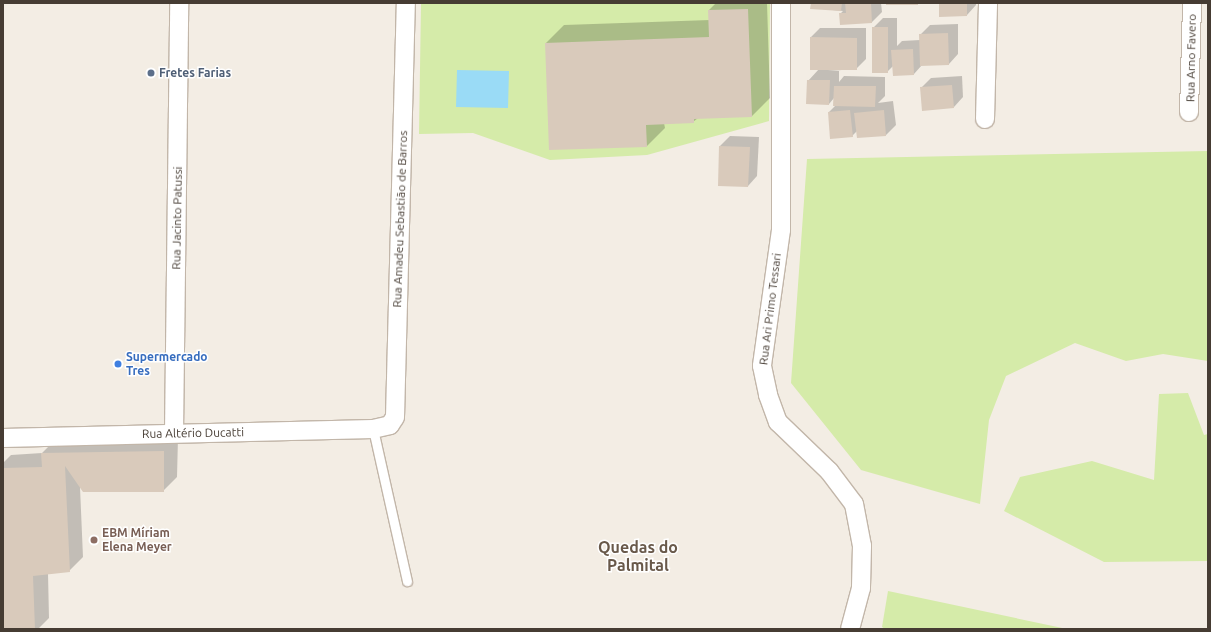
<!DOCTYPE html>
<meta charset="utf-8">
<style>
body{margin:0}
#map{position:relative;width:1211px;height:632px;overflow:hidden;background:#f3ede4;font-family:Ubuntu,sans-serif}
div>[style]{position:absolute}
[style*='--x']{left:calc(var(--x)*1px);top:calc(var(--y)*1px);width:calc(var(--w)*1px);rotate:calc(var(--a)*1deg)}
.green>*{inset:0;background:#d5eba9}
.water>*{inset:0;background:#9adbf6}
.shadow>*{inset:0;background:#0003}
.building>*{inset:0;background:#d9cabb}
.roads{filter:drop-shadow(1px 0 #c2b6a9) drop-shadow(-1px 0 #c2b6a9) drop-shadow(0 1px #c2b6a9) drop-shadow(0 -1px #c2b6a9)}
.lane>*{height:9px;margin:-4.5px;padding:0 4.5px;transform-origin:4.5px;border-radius:4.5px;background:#fff}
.street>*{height:18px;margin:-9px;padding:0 9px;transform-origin:9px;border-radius:9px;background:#fff}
.dots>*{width:11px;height:11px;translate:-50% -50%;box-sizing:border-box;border:2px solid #fff;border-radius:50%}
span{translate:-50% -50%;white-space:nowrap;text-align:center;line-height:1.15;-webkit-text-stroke:3px #fff;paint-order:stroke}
.street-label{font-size:12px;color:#463c33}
.service-label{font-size:12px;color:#4e5e75;font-weight:700}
.left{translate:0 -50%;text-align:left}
.shop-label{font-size:12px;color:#366cbe;font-weight:700}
.education-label{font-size:12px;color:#785e54;font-weight:700}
.district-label{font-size:16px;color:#69594a;font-weight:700}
.frame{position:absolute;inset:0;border:4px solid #463c33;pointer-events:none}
</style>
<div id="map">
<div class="green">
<i style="clip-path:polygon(421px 3px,770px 3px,769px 121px,647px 155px,550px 160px,473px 133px,419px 134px)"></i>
<i style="clip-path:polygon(1208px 151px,1208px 361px,1163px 354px,1126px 361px,1075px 343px,1006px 376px,989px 420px,980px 504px,861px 470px,791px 383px,807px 159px)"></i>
<i style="clip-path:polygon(1188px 393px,1204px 435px,1208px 434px,1208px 561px,1104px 562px,1004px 511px,1020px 477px,1092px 461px,1154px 480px,1159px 394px)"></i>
<i style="clip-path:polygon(888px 591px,1067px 629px,885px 629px,882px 627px)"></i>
</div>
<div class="water">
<i style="clip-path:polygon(457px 70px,509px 71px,508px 108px,456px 107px)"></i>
</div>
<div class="shadow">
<i style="clip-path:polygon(716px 3px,767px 3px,770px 98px,752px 116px,698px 118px,693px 122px,664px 123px,665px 128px,647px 146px,546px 43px,564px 25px,710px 20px,709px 10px)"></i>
<i style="clip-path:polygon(812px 3px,881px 3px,882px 12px,872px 22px,841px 24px,840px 14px,843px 11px,812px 8px)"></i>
<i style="clip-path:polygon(940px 3px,976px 3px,976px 5px,967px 15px)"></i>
<i style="clip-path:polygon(883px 18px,897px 18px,897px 46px,902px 41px,920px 40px,920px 35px,930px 25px,958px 24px,958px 54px,949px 64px,922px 65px,914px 74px,893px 66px,887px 72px,873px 28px)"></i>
<i style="clip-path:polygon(820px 28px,866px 28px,866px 59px,856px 69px,828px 71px,839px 71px,839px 82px,844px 76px,885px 77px,885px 96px,878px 103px,893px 101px,896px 125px,886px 135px,858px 137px,857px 131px,852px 136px,829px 112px,836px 105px,834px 98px,829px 104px,808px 81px,819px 69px,811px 37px)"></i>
<i style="clip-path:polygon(962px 76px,963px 97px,954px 107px,921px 88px,931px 78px)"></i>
<i style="clip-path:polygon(730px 136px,759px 137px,757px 176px,748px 186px,719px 185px,720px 146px)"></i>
<i style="clip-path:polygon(178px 438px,177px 477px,163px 491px,80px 487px,83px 557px,69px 571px,48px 573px,49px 618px,38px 629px,3px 629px,3px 463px,11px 455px,42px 453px,56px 439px)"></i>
</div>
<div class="building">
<i style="clip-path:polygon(811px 3px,842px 3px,841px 11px,810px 9px)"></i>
<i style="clip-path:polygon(845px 3px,871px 3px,872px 23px,840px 25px,839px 13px,846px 13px)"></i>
<i style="clip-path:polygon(886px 3px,918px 3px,918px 5px,886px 5px)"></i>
<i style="clip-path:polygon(939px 3px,967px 3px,967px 16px,939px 17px)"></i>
<i style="clip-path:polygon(748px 9px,752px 117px,694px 119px,694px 123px,646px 125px,647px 147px,549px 150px,545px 43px,709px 37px,708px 10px)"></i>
<i style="clip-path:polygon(872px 27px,888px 27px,888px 73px,872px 73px)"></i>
<i style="clip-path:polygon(948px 33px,949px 65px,920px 66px,919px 34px)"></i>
<i style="clip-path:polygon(810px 37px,857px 38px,857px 70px,810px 70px)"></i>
<i style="clip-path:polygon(913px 49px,914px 75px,893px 76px,891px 50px)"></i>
<i style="clip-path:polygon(807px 80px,830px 80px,829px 105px,806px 104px)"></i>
<i style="clip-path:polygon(952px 85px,954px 108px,922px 111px,920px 87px)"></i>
<i style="clip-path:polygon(834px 86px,876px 86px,875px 107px,833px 106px)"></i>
<i style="clip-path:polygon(850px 110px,853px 137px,830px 139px,828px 112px)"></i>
<i style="clip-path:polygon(884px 110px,886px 136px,857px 138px,854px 113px)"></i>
<i style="clip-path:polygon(719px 146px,750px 147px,748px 187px,718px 186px)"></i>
<i style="clip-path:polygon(164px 451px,164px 492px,83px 492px,65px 466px,70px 572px,33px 576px,35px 629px,3px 629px,3px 468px,42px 467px,41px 453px)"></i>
</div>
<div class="roads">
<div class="lane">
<i style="--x:373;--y:429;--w:156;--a:77.4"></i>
</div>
<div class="street">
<i style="--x:781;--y:3;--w:227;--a:90"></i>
<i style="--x:781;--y:230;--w:137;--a:98"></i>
<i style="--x:762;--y:366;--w:30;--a:78"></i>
<i style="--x:768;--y:395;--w:29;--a:70"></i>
<i style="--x:778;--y:422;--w:71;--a:43.9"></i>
<i style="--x:829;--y:471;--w:41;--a:52.9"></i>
<i style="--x:854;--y:504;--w:43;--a:79.2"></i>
<i style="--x:862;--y:546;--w:42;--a:91.4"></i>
<i style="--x:861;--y:588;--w:42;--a:105"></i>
<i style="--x:1189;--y:112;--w:109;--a:-88.4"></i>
<i style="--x:985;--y:119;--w:116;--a:-88.5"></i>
<i style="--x:174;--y:433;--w:430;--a:-89.3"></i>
<i style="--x:3;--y:438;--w:370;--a:-1.4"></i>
<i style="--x:373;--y:429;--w:17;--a:-13"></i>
<i style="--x:390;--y:425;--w:9;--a:-58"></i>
<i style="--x:395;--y:417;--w:414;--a:-88.5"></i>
</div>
</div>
<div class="dots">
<i style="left:151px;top:73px;background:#5c6f8a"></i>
<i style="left:118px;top:364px;background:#3f7fe0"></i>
<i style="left:94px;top:540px;background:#8d6e63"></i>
</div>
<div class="street-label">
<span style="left:1191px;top:58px;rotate:-89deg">Rua Arno Favero</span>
<span style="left:177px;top:218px;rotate:-89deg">Rua Jacinto Patussi</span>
<span style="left:400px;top:219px;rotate:-88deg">Rua Amadeu Sebastião de Barros</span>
<span style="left:770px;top:309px;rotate:-83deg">Rua Ari Primo Tessari</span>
<span style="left:193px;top:433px;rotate:-1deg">Rua Altério Ducatti</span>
</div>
<div class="service-label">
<span class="left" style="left:159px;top:73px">Fretes Farias</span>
</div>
<div class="shop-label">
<span class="left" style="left:126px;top:364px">Supermercado<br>Tres</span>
</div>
<div class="education-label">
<span class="left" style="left:102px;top:540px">EBM Míriam<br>Elena Meyer</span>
</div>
<div class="district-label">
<span style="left:638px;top:556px">Quedas do<br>Palmital</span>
</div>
<div class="frame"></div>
</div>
